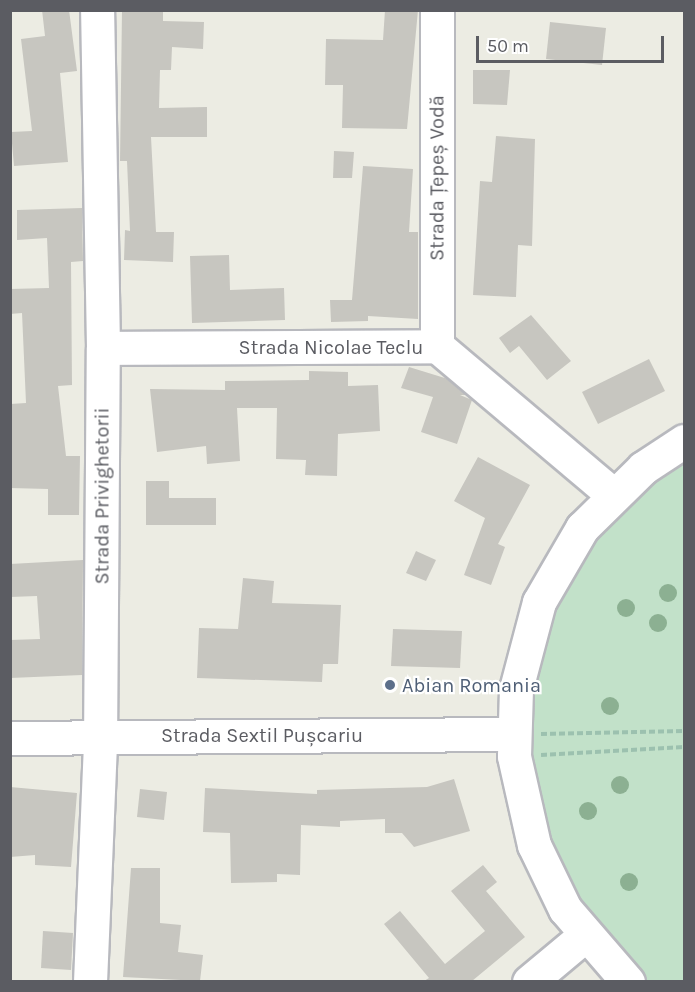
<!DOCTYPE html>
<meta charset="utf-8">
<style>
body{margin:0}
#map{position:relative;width:695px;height:992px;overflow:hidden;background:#ecece3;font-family:Karla,sans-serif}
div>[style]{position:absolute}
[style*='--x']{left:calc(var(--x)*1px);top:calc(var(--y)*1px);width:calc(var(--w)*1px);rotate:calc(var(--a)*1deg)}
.green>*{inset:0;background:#c2e1c9}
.building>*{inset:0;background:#c7c6c0}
.path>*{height:4px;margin-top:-2px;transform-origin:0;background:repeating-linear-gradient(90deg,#9cc1af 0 6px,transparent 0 9px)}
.roads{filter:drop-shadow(2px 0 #b8b9be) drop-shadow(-2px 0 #b8b9be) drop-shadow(0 2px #b8b9be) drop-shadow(0 -2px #b8b9be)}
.minor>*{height:33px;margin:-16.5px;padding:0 16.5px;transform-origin:16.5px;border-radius:16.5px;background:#fff}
.trees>*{width:18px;height:18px;margin:-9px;border-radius:50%;background:#8cb092}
.dots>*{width:16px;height:16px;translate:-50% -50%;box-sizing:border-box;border:3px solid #fff;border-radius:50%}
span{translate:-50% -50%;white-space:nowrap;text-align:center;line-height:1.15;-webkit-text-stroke:4.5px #fff;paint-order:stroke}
.street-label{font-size:20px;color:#5b5c62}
.service-label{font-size:20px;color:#4e5e75}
.left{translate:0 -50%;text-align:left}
.frame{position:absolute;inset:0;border:12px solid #5b5c62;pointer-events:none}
.scale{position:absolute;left:476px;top:36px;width:188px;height:27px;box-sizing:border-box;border:3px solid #5b5c62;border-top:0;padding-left:8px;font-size:18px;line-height:21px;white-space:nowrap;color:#5b5c62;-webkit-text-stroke:4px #fff;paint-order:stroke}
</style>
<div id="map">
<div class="green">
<i style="clip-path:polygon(684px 441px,684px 981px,628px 982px,584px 936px,514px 756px,558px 565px)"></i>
</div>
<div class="building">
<i style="clip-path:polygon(42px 10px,69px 10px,77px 71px,60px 73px,68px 162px,14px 166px,11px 132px,32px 131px,21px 39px,45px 36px)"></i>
<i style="clip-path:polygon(122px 10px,163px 10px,163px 21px,204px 22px,203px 49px,172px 47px,171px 70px,160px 70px,159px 108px,207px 107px,207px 137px,151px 137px,156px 232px,174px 232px,173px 262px,124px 260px,125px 230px,130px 231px,127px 161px,120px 161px)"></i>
<i style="clip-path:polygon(385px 10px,418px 10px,407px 129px,342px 128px,343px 85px,325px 85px,326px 39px,383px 40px)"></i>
<i style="clip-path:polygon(550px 22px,606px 28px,602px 65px,546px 59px)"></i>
<i style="clip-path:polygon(473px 70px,510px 70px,507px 105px,473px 104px)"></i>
<i style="clip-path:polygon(496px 136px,535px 139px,532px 246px,518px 245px,516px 297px,473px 295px,480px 181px,492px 182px)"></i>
<i style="clip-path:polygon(334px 151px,354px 152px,352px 178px,333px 178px)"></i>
<i style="clip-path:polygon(363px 166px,413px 169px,409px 232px,418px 232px,418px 319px,368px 316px,368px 321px,331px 322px,330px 300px,352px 300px)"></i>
<i style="clip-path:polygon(82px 208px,83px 261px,71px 262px,72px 385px,58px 386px,66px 456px,80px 456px,79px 515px,48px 515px,48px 489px,10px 488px,10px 404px,26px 403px,22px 313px,10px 314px,10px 289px,49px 288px,47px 238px,17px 240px,17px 210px)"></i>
<i style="clip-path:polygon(229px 255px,230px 290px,284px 288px,285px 320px,192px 323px,190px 256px)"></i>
<i style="clip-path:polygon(531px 315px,571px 361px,547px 380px,519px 346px,510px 353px,499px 338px)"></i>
<i style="clip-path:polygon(649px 359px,665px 391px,598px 424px,582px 392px)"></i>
<i style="clip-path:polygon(409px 367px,448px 379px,466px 395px,460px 395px,472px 400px,457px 444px,421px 432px,433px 397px,401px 388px)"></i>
<i style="clip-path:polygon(309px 371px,348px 372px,348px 386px,378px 385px,380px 431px,338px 434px,337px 476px,305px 475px,306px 460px,276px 459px,277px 408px,237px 408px,240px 461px,207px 464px,206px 446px,157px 452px,150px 389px,225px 390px,225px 381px,309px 380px)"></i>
<i style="clip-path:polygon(478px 457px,530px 485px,498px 544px,505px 547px,491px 585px,464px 575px,485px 518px,454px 501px)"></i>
<i style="clip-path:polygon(146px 481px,169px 481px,169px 498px,216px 498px,216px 525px,146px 525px)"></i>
<i style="clip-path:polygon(416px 551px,436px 560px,426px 581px,406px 573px)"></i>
<i style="clip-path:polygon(83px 560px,82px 675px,10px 678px,10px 640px,40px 639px,37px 596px,10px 597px,10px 564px)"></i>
<i style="clip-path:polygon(243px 578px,274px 581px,272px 603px,341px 605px,338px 664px,323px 664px,322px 682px,197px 678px,199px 628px,238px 629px)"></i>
<i style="clip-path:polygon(393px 629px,462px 631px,460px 668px,391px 666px)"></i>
<i style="clip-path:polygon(454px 779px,470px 831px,414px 847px,402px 833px,385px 833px,385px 819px,340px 821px,340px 827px,301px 825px,300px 875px,277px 874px,277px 882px,231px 883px,230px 833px,203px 832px,205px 788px,317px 794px,317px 790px,427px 787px)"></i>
<i style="clip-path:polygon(10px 787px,77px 793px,71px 867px,35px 865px,35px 855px,10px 857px)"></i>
<i style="clip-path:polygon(140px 789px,167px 792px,164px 820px,137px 817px)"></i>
<i style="clip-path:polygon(483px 865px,497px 882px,486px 891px,525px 937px,472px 981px,424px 981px,429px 978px,384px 924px,400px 911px,445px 964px,485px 931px,451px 891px)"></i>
<i style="clip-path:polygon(131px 868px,160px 868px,160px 923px,181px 925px,178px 952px,203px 955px,200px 981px,123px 977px)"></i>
<i style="clip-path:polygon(43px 931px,73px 933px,71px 970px,41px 968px)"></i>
</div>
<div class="path">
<i style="--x:541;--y:734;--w:143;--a:-1.2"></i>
<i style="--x:541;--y:755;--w:143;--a:-3.2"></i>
</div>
<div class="roads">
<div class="minor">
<i style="--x:437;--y:10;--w:336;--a:90"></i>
<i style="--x:103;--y:348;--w:334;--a:-0.3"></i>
<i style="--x:437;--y:346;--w:229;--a:40.2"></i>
<i style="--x:10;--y:738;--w:503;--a:-0.46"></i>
<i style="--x:90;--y:982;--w:234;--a:-87.6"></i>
<i style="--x:100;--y:748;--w:400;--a:-89.6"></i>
<i style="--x:103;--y:348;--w:338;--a:-91"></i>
<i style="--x:529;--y:982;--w:72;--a:-39.9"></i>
<i style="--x:628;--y:982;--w:96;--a:-130.8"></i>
<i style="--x:565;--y:909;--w:71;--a:-115.8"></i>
<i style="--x:534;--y:845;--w:91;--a:-102.7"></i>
<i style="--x:514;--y:756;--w:67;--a:-88.3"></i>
<i style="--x:516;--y:689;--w:90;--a:-75.2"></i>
<i style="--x:539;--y:602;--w:86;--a:-59.8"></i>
<i style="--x:582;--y:528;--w:86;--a:-44.5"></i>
<i style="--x:643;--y:468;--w:49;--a:-33.4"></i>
</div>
</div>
<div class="trees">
<i style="left:668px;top:593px"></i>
<i style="left:626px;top:608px"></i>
<i style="left:658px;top:623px"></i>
<i style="left:610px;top:706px"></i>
<i style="left:620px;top:785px"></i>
<i style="left:588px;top:811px"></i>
<i style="left:629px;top:882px"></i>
</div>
<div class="dots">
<i style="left:390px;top:685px;background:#5c6f8a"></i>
</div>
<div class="street-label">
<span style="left:437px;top:178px;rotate:-90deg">Strada Țepeș Vodă</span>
<span style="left:331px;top:347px">Strada Nicolae Teclu</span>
<span style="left:102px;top:496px;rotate:-90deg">Strada Privighetorii</span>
<span style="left:262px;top:735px">Strada Sextil Pușcariu</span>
</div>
<div class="service-label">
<span class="left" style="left:402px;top:685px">Abian Romania</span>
</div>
<div class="frame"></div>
<div class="scale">50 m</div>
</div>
